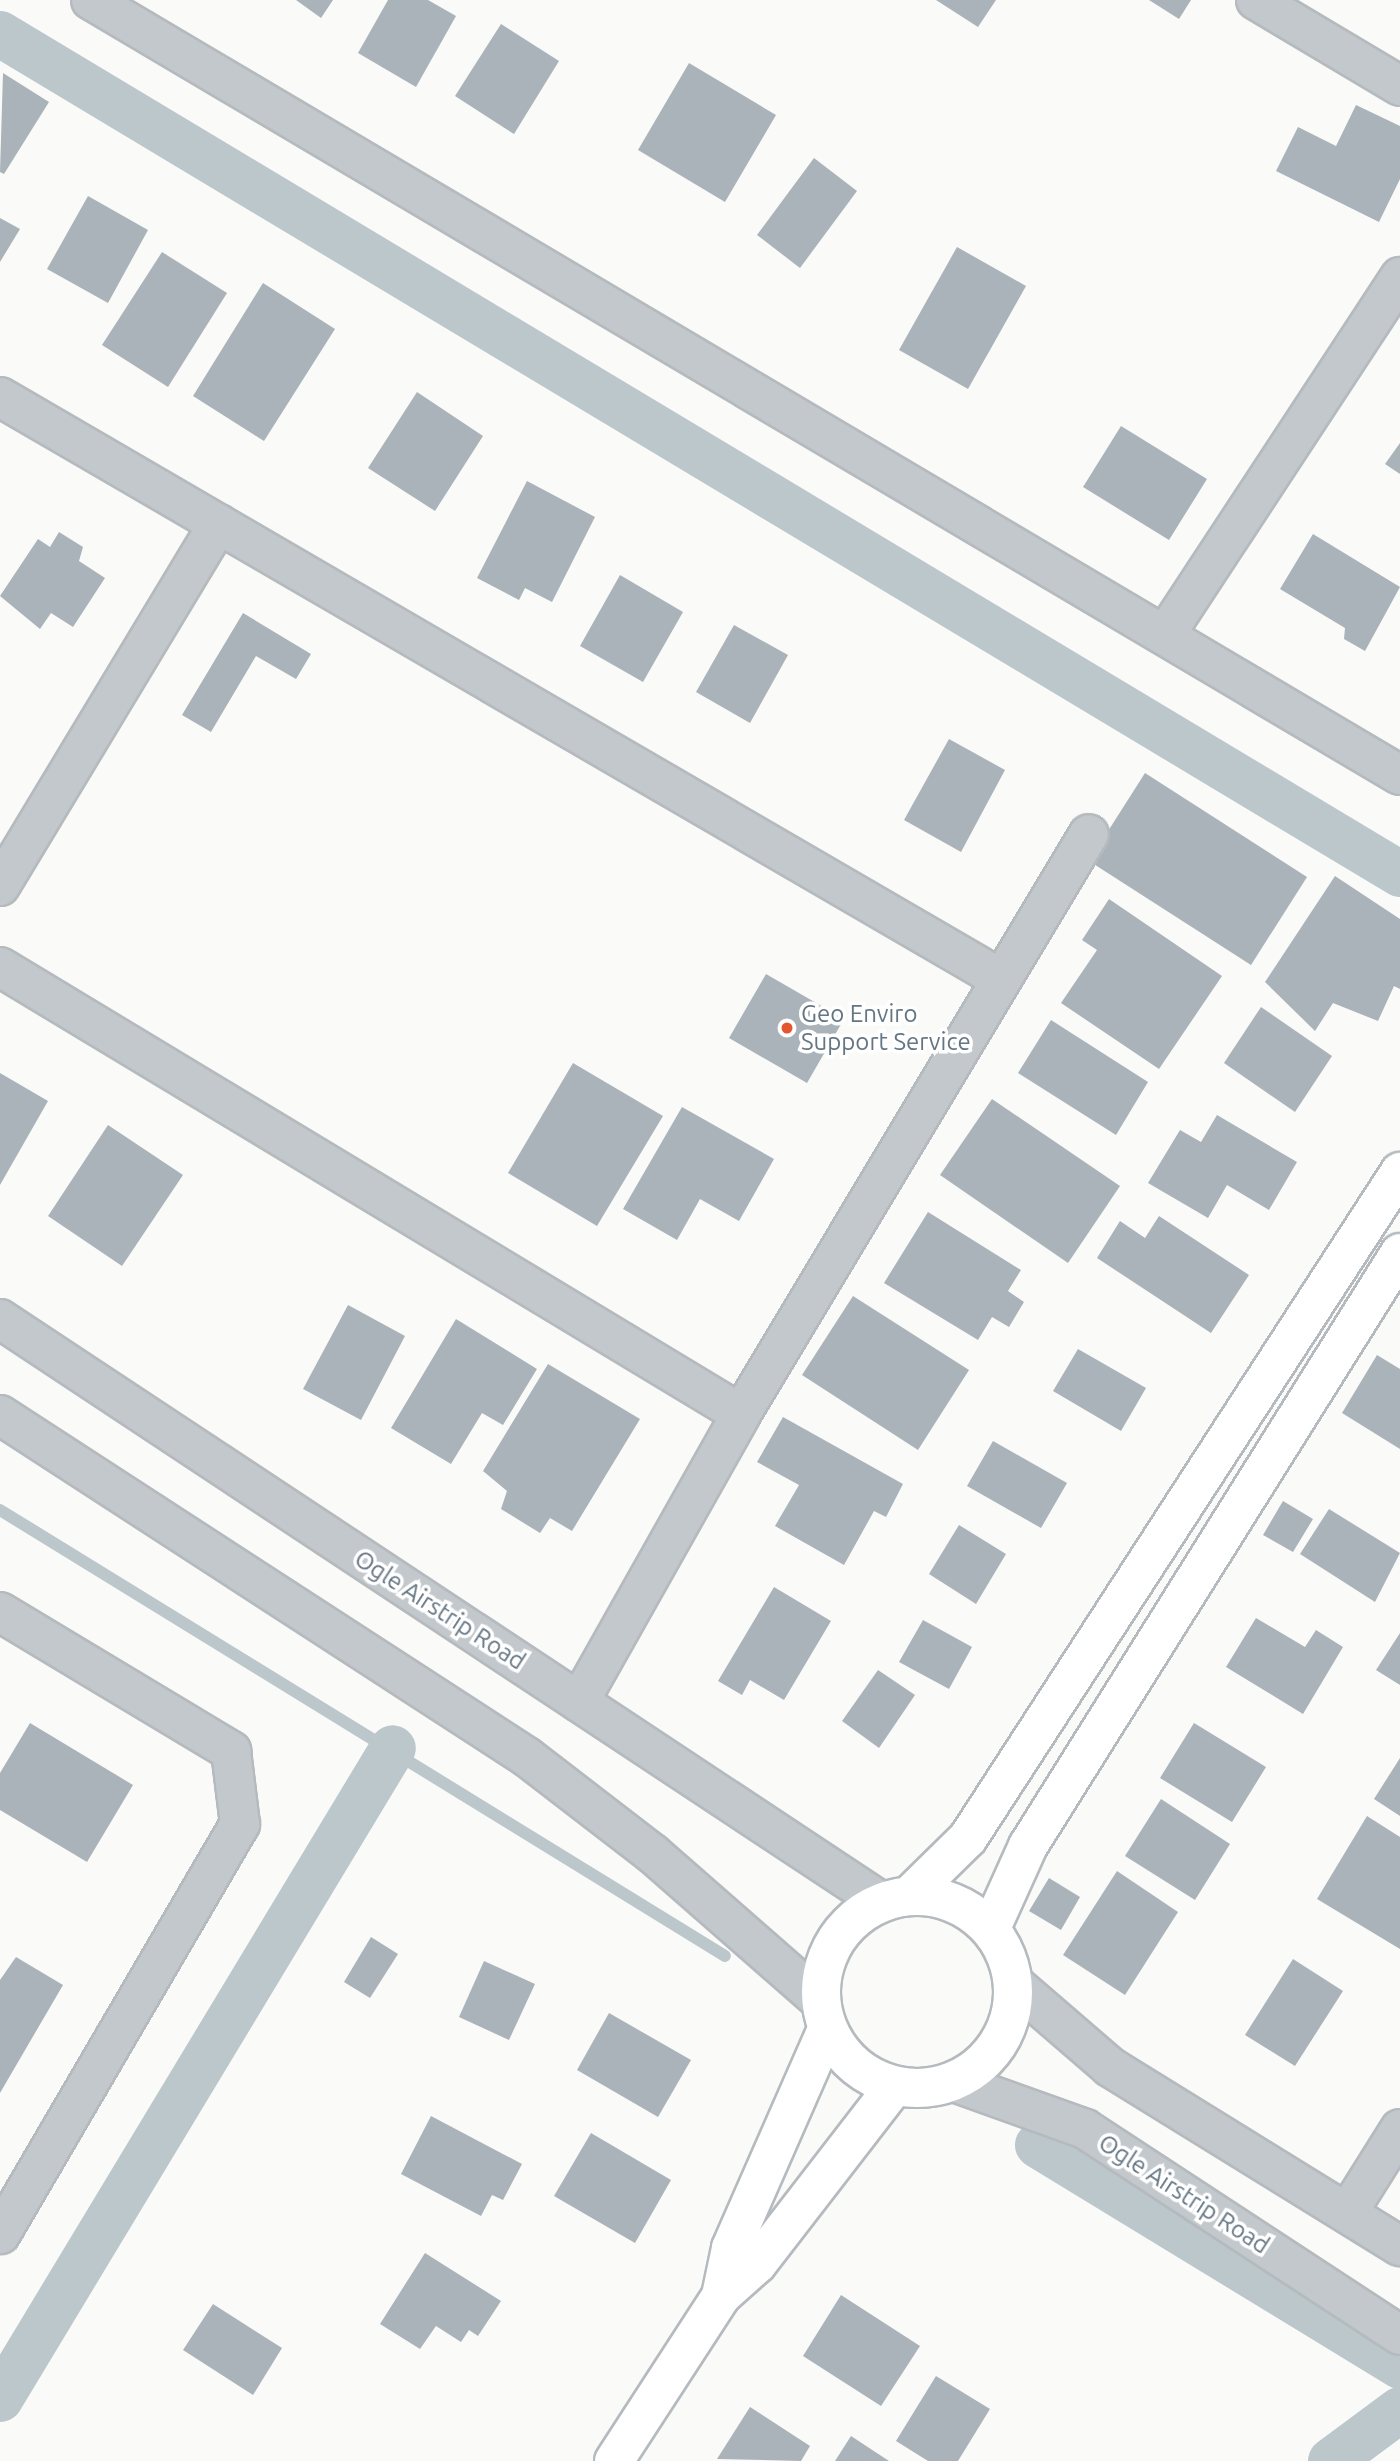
<!DOCTYPE html>
<style>
body{margin:0}
#map{position:relative;width:1400px;height:2461px;overflow:hidden;background:#fafaf8;font-family:Ubuntu,sans-serif}
div>[style]{position:absolute}
[style*='--x']{left:calc(var(--x)*1px);top:calc(var(--y)*1px);width:calc(var(--w)*1px);rotate:calc(var(--a)*1deg)}
.stream>*{height:12px;margin:-6px;padding:0 6px;transform-origin:6px;border-radius:6px;background:#bbc7cb}
.canal>*{height:46px;margin:-23px;padding:0 23px;transform-origin:23px;border-radius:23px;background:#bbc7cb}
.building>*{inset:0;background:#aab3b9}
.roads{filter:drop-shadow(2px 0 #b5babe) drop-shadow(-2px 0 #b5babe) drop-shadow(0 2px #b5babe) drop-shadow(0 -2px #b5babe)}
.minor>*{height:38px;margin:-19px;padding:0 19px;transform-origin:19px;border-radius:19px;background:#c3c8cc}
.major>*{height:38px;margin:-19px;padding:0 19px;transform-origin:19px;border-radius:19px;background:#fff}
.major>.ring{margin:-19px;padding:0;box-sizing:content-box;background:none;border:38px solid #fff;border-radius:50%}
.dots>*{width:19px;height:19px;translate:-50% -50%;box-sizing:border-box;border:4px solid #fff;border-radius:50%}
span{translate:-50% -50%;white-space:nowrap;text-align:center;line-height:1.15;-webkit-text-stroke:7px #fff;paint-order:stroke}
.poi-label{font-size:24px;color:#657683}
.left{translate:0 -50%;text-align:left}
.street-label{font-size:24px;color:#657683}
</style>
<div id="map">
<div class="stream">
<i style="--x:0;--y:1510;--w:851;--a:31.6"></i>
</div>
<div class="canal">
<i style="--x:0;--y:34;--w:1633;--a:30.96"></i>
<i style="--x:1038;--y:2145;--w:424;--a:31.4"></i>
<i style="--x:0;--y:2399;--w:760;--a:-58.88"></i>
<i style="--x:1331;--y:2461;--w:86;--a:-36.5"></i>
</div>
<div class="building">
<i style="clip-path:polygon(296px 0,333px 0,321px 18px)"></i>
<i style="clip-path:polygon(388px 0,428px 0,456px 16px,416px 87px,358px 53px)"></i>
<i style="clip-path:polygon(936px 0,996px 0,978px 27px)"></i>
<i style="clip-path:polygon(1149px 0,1191px 0,1179px 19px)"></i>
<i style="clip-path:polygon(501px 24px,559px 61px,514px 134px,455px 96px)"></i>
<i style="clip-path:polygon(689px 63px,776px 115px,725px 202px,638px 150px)"></i>
<i style="clip-path:polygon(3px 73px,49px 102px,4px 174px,0 172px)"></i>
<i style="clip-path:polygon(1356px 105px,1400px 126px,1400px 179px,1379px 222px,1276px 171px,1298px 127px,1336px 146px)"></i>
<i style="clip-path:polygon(814px 158px,857px 191px,800px 268px,757px 235px)"></i>
<i style="clip-path:polygon(88px 196px,148px 230px,108px 303px,47px 269px)"></i>
<i style="clip-path:polygon(0 218px,20px 229px,0 262px)"></i>
<i style="clip-path:polygon(957px 247px,1026px 286px,968px 389px,899px 350px)"></i>
<i style="clip-path:polygon(162px 252px,227px 293px,168px 387px,102px 345px)"></i>
<i style="clip-path:polygon(263px 283px,335px 329px,264px 441px,193px 396px)"></i>
<i style="clip-path:polygon(417px 392px,483px 436px,435px 511px,368px 468px)"></i>
<i style="clip-path:polygon(1121px 426px,1207px 479px,1169px 540px,1083px 487px)"></i>
<i style="clip-path:polygon(1400px 443px,1400px 474px,1385px 464px)"></i>
<i style="clip-path:polygon(527px 481px,595px 517px,552px 602px,525px 588px,519px 600px,477px 578px)"></i>
<i style="clip-path:polygon(59px 532px,83px 547px,79px 561px,105px 578px,73px 627px,51px 613px,40px 629px,0 596px,38px 539px,50px 547px)"></i>
<i style="clip-path:polygon(1313px 534px,1400px 587px,1365px 651px,1344px 639px,1345px 628px,1280px 589px)"></i>
<i style="clip-path:polygon(620px 575px,683px 612px,643px 682px,580px 646px)"></i>
<i style="clip-path:polygon(243px 613px,311px 654px,296px 679px,256px 656px,211px 732px,182px 715px)"></i>
<i style="clip-path:polygon(734px 625px,788px 655px,750px 723px,696px 692px)"></i>
<i style="clip-path:polygon(949px 739px,1005px 770px,961px 852px,904px 820px)"></i>
<i style="clip-path:polygon(1145px 773px,1307px 877px,1251px 965px,1089px 861px)"></i>
<i style="clip-path:polygon(1335px 876px,1400px 919px,1400px 989px,1394px 986px,1378px 1021px,1333px 1003px,1315px 1031px,1265px 982px)"></i>
<i style="clip-path:polygon(1109px 899px,1222px 976px,1159px 1069px,1061px 1003px,1097px 950px,1082px 940px)"></i>
<i style="clip-path:polygon(766px 974px,844px 1019px,807px 1083px,729px 1038px)"></i>
<i style="clip-path:polygon(1261px 1007px,1332px 1056px,1295px 1112px,1224px 1063px)"></i>
<i style="clip-path:polygon(1051px 1020px,1148px 1082px,1116px 1135px,1018px 1073px)"></i>
<i style="clip-path:polygon(573px 1063px,663px 1116px,597px 1226px,508px 1173px)"></i>
<i style="clip-path:polygon(0 1073px,48px 1101px,0 1185px)"></i>
<i style="clip-path:polygon(992px 1099px,1120px 1186px,1068px 1263px,940px 1175px)"></i>
<i style="clip-path:polygon(682px 1107px,774px 1159px,739px 1221px,700px 1199px,677px 1240px,623px 1209px)"></i>
<i style="clip-path:polygon(1217px 1115px,1297px 1162px,1269px 1210px,1227px 1185px,1208px 1218px,1148px 1183px,1180px 1130px,1201px 1142px)"></i>
<i style="clip-path:polygon(108px 1125px,183px 1175px,122px 1266px,48px 1216px)"></i>
<i style="clip-path:polygon(928px 1212px,1021px 1270px,1008px 1291px,1024px 1302px,1009px 1327px,992px 1317px,978px 1340px,884px 1283px)"></i>
<i style="clip-path:polygon(1159px 1216px,1249px 1275px,1211px 1333px,1097px 1258px,1120px 1221px,1145px 1238px)"></i>
<i style="clip-path:polygon(853px 1296px,969px 1370px,918px 1450px,802px 1375px)"></i>
<i style="clip-path:polygon(348px 1305px,405px 1336px,361px 1420px,303px 1389px)"></i>
<i style="clip-path:polygon(456px 1319px,537px 1369px,503px 1425px,482px 1413px,451px 1464px,391px 1428px)"></i>
<i style="clip-path:polygon(1078px 1349px,1146px 1388px,1121px 1431px,1053px 1391px)"></i>
<i style="clip-path:polygon(1377px 1355px,1400px 1369px,1400px 1449px,1342px 1413px)"></i>
<i style="clip-path:polygon(548px 1364px,640px 1419px,572px 1531px,550px 1518px,540px 1533px,501px 1509px,507px 1491px,483px 1471px)"></i>
<i style="clip-path:polygon(783px 1417px,903px 1484px,886px 1517px,874px 1511px,844px 1565px,775px 1526px,799px 1485px,757px 1462px)"></i>
<i style="clip-path:polygon(993px 1441px,1067px 1483px,1041px 1528px,967px 1486px)"></i>
<i style="clip-path:polygon(1283px 1501px,1313px 1519px,1293px 1552px,1263px 1535px)"></i>
<i style="clip-path:polygon(1329px 1509px,1400px 1553px,1375px 1602px,1300px 1554px)"></i>
<i style="clip-path:polygon(959px 1525px,1006px 1554px,976px 1604px,929px 1574px)"></i>
<i style="clip-path:polygon(774px 1587px,831px 1621px,784px 1700px,750px 1680px,742px 1695px,718px 1681px)"></i>
<i style="clip-path:polygon(1256px 1618px,1305px 1647px,1316px 1630px,1343px 1647px,1303px 1714px,1226px 1667px)"></i>
<i style="clip-path:polygon(923px 1620px,972px 1647px,949px 1689px,899px 1662px)"></i>
<i style="clip-path:polygon(1400px 1633px,1400px 1685px,1376px 1670px)"></i>
<i style="clip-path:polygon(878px 1670px,915px 1695px,879px 1748px,842px 1721px)"></i>
<i style="clip-path:polygon(30px 1723px,133px 1785px,87px 1862px,0 1810px,0 1773px)"></i>
<i style="clip-path:polygon(1194px 1723px,1266px 1767px,1232px 1822px,1160px 1778px)"></i>
<i style="clip-path:polygon(1400px 1758px,1400px 1816px,1374px 1799px)"></i>
<i style="clip-path:polygon(1161px 1799px,1230px 1844px,1195px 1900px,1125px 1856px)"></i>
<i style="clip-path:polygon(1367px 1816px,1400px 1837px,1400px 1949px,1317px 1899px)"></i>
<i style="clip-path:polygon(1117px 1871px,1178px 1912px,1125px 1995px,1063px 1955px)"></i>
<i style="clip-path:polygon(1049px 1878px,1080px 1897px,1061px 1930px,1029px 1911px)"></i>
<i style="clip-path:polygon(371px 1937px,398px 1954px,370px 1998px,344px 1982px)"></i>
<i style="clip-path:polygon(16px 1957px,63px 1985px,0 2093px,0 1980px)"></i>
<i style="clip-path:polygon(1293px 1959px,1343px 1991px,1295px 2066px,1245px 2035px)"></i>
<i style="clip-path:polygon(484px 1961px,535px 1984px,509px 2040px,459px 2017px)"></i>
<i style="clip-path:polygon(609px 2013px,691px 2060px,658px 2117px,577px 2070px)"></i>
<i style="clip-path:polygon(431px 2116px,522px 2164px,503px 2200px,492px 2195px,481px 2216px,401px 2174px)"></i>
<i style="clip-path:polygon(591px 2133px,671px 2180px,635px 2243px,554px 2196px)"></i>
<i style="clip-path:polygon(425px 2253px,501px 2301px,478px 2336px,469px 2330px,461px 2342px,436px 2326px,420px 2349px,380px 2324px)"></i>
<i style="clip-path:polygon(841px 2295px,920px 2346px,881px 2406px,803px 2356px)"></i>
<i style="clip-path:polygon(213px 2304px,282px 2348px,253px 2395px,183px 2350px)"></i>
<i style="clip-path:polygon(936px 2376px,990px 2409px,958px 2461px,928px 2461px,896px 2441px)"></i>
<i style="clip-path:polygon(750px 2407px,810px 2446px,801px 2461px,717px 2459px)"></i>
<i style="clip-path:polygon(851px 2436px,889px 2461px,835px 2461px)"></i>
</div>
<div class="roads">
<div class="minor">
<i style="--x:91;--y:0;--w:1521;--a:30.63"></i>
<i style="--x:1256;--y:0;--w:168;--a:30.8"></i>
<i style="--x:0;--y:397;--w:1156;--a:30.18"></i>
<i style="--x:1167;--y:632;--w:425;--a:-56.7"></i>
<i style="--x:0;--y:886;--w:423;--a:-58.9"></i>
<i style="--x:0;--y:967;--w:865;--a:31.1"></i>
<i style="--x:0;--y:1319;--w:1055;--a:33.48"></i>
<i style="--x:0;--y:1415;--w:628;--a:32.98"></i>
<i style="--x:527;--y:1757;--w:159;--a:37.6"></i>
<i style="--x:653;--y:1854;--w:222;--a:41.2"></i>
<i style="--x:0;--y:1612;--w:270;--a:31"></i>
<i style="--x:231;--y:1751;--w:74;--a:83"></i>
<i style="--x:240;--y:1824;--w:475;--a:120.3"></i>
<i style="--x:579;--y:1702;--w:330;--a:-60.6"></i>
<i style="--x:741;--y:1414;--w:676;--a:-59.04"></i>
<i style="--x:1014;--y:1984;--w:127;--a:40.8"></i>
<i style="--x:1110;--y:2067;--w:341;--a:31.7"></i>
<i style="--x:954;--y:2082;--w:139;--a:19.7"></i>
<i style="--x:1085;--y:2129;--w:376;--a:33.2"></i>
<i style="--x:1348;--y:2212;--w:98;--a:-57.9"></i>
</div>
<div class="major">
<i style="--x:910;--y:1895;--w:81;--a:-44.5"></i>
<i style="--x:968;--y:1838;--w:794;--a:-57.03"></i>
<i class="ring" style="left:821px;top:1896px;width:154px;height:154px"></i>
<i style="--x:991;--y:1928;--w:90;--a:-65.7"></i>
<i style="--x:1028;--y:1846;--w:700;--a:-57.9"></i>
<i style="--x:721;--y:2296;--w:49;--a:-78.2"></i>
<i style="--x:731;--y:2248;--w:239;--a:-66.3"></i>
<i style="--x:614;--y:2461;--w:197;--a:-57"></i>
<i style="--x:721;--y:2296;--w:48;--a:-41.6"></i>
<i style="--x:757;--y:2264;--w:224;--a:-52.3"></i>
</div>
</div>
<div class="dots">
<i style="left:787px;top:1028px;background:#e4572e"></i>
</div>
<div class="poi-label">
<span class="left" style="left:801px;top:1028px">Geo Enviro<br>Support Service</span>
</div>
<div class="street-label">
<span style="left:440px;top:1610px;rotate:33deg">Ogle Airstrip Road</span>
<span style="left:1184px;top:2194px;rotate:33deg">Ogle Airstrip Road</span>
</div>
</div>
